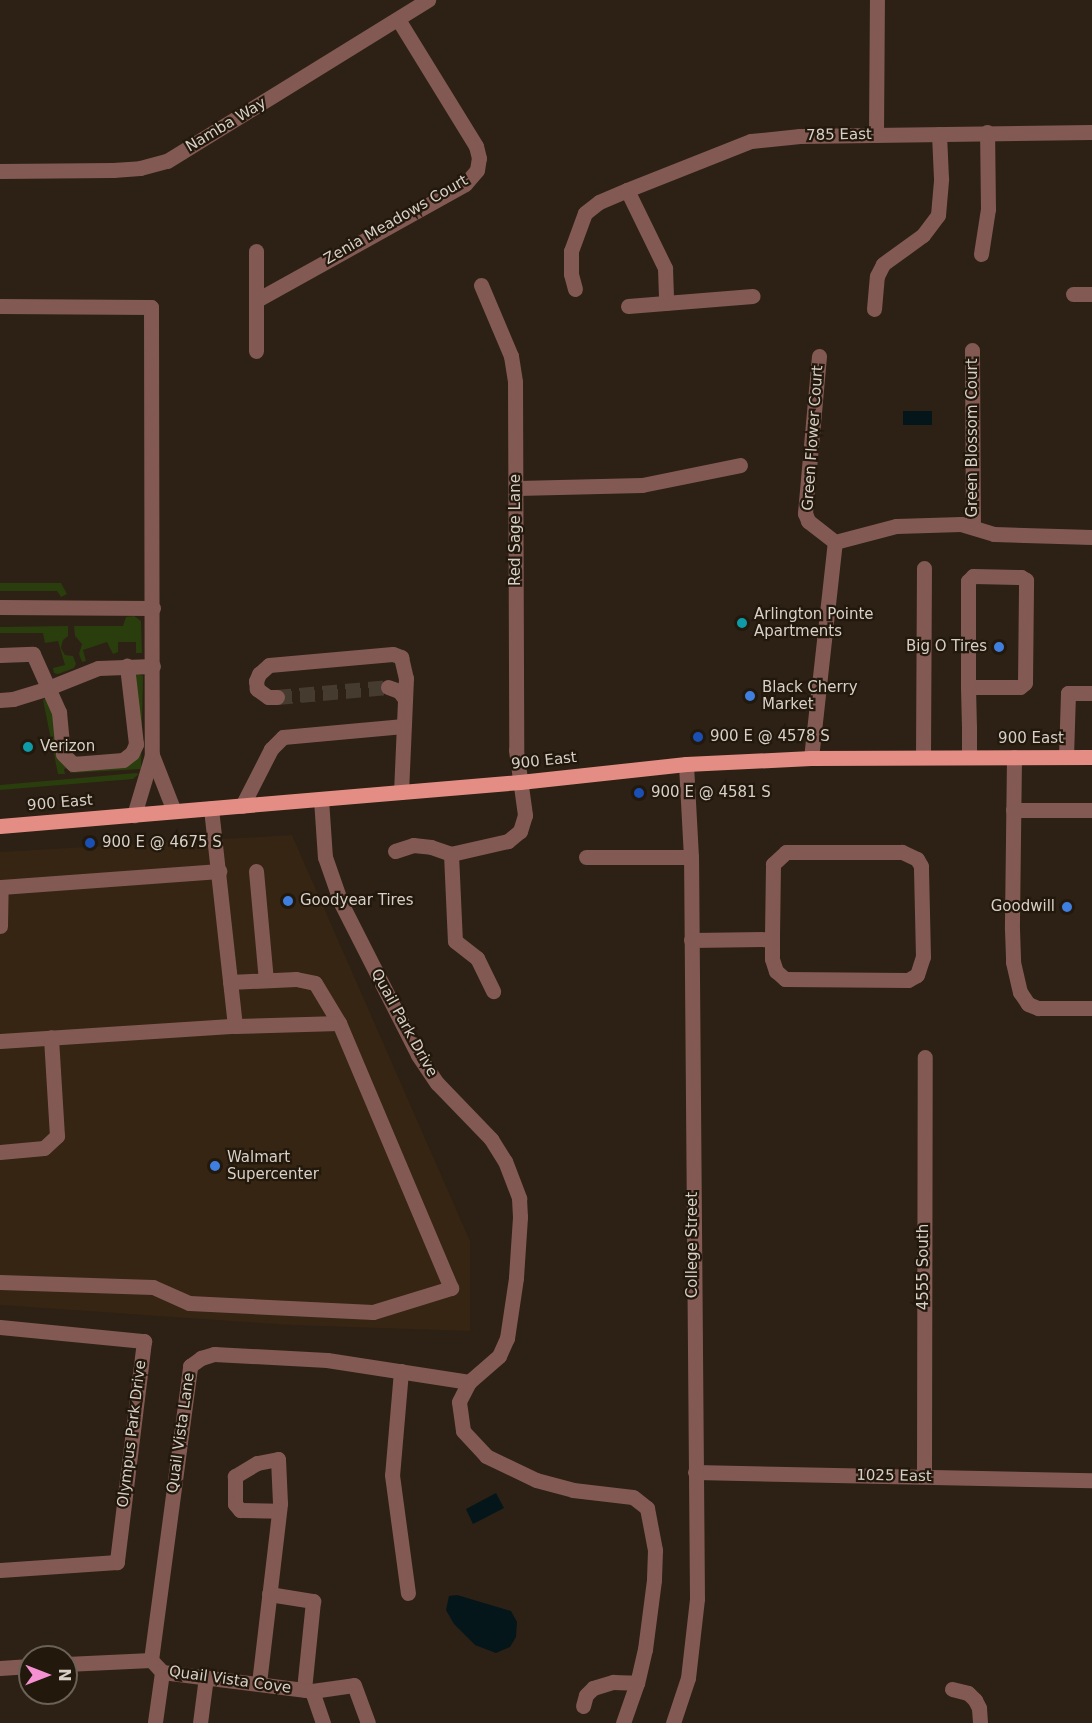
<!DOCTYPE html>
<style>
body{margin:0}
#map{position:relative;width:1092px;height:1723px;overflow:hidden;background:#2c2114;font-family:"DejaVu Sans",sans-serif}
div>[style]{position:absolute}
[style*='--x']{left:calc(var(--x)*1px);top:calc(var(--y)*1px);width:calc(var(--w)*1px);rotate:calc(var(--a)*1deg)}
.built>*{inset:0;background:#352512}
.green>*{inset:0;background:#2a3d0d}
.water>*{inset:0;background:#05161b}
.minor-tunnel>*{height:15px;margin-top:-7.5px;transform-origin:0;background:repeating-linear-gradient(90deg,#463b2f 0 15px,transparent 0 23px)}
.minor>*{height:15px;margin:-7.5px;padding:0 7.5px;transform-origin:7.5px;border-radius:7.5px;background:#835954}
.major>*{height:15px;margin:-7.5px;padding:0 7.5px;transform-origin:7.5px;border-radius:7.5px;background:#e48d84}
.dots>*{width:16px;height:16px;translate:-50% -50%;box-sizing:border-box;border:3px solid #22180b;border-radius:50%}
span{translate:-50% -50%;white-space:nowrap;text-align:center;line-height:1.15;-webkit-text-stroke:4.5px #22180b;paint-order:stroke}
.street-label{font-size:15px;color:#d8d0c8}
.poi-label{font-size:15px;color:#d8d0c8}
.left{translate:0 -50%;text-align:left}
.right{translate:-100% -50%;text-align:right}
.north{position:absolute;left:18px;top:1645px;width:60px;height:60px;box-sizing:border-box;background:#22180b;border:2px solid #6b6257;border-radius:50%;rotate:90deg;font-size:16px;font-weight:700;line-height:24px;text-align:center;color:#d8d0c8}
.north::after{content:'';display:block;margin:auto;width:21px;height:27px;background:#f591d2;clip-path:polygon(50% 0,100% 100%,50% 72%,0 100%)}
</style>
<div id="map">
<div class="built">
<i style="clip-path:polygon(292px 835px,470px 1241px,470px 1331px,290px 1325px,0 1305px,0 852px)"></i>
</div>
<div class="green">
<i style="clip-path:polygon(0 583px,61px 583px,67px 594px,61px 597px,57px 591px,0 591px)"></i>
<i style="clip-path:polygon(126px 617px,134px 616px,141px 621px,142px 653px,136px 653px,136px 642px,118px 642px,118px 652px,113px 654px,107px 642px,83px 650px,86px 661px,82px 662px,79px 654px,82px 644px,75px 636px,74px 626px,123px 626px)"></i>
<i style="clip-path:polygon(68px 626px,68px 636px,63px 640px,61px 648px,65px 655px,73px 656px,76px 664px,74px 668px,58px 674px,54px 673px,53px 668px,65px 665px,58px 641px,45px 643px,43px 633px,0 633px,0 627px)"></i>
<i style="clip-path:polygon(135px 673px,143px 676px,141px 769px,70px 773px,69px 768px,64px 769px,65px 774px,58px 774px,43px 700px,46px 698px,55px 718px,59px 754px,129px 762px)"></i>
<i style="clip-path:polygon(136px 773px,139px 774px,133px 779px,0 790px,0 785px)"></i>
</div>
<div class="water">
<i style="clip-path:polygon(903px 411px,932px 411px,932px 425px,903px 425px)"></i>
<i style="clip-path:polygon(496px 1493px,504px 1508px,473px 1524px,466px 1509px)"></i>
<i style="clip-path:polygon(457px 1595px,511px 1611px,517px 1622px,516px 1637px,510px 1647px,496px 1653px,475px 1645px,454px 1624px,446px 1610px,449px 1596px)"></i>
</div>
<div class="minor-tunnel">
<i style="--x:277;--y:697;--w:111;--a:-5.1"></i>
</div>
<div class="minor">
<i style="--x:876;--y:135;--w:135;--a:-89.6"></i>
<i style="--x:0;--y:171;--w:113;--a:-0.5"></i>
<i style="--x:113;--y:170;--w:27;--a:-4"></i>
<i style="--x:140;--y:168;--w:28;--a:-15"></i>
<i style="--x:167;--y:161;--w:307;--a:-31.7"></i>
<i style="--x:627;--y:190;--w:87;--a:64"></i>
<i style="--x:665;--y:268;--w:35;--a:88"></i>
<i style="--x:256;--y:251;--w:100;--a:90"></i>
<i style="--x:981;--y:254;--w:46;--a:-81.2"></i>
<i style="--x:988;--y:209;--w:77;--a:-90.7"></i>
<i style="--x:481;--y:285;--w:77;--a:67.1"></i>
<i style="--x:511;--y:356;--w:26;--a:81"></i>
<i style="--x:515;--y:382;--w:368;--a:89.8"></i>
<i style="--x:516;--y:750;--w:66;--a:82.1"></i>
<i style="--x:525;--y:815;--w:17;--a:107"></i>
<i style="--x:520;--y:831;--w:16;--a:140"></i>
<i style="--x:508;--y:841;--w:58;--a:167.2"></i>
<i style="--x:451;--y:854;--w:87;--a:87.4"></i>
<i style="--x:455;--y:941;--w:28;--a:38"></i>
<i style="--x:477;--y:958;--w:37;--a:64"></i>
<i style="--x:575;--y:289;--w:16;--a:-105"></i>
<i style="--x:571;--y:274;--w:23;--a:-90"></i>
<i style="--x:571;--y:251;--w:40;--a:-69.8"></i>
<i style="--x:585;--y:213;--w:18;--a:-38"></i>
<i style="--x:599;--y:202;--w:30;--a:-23"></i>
<i style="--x:627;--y:190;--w:133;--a:-21.6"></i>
<i style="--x:751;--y:141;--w:49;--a:-5.8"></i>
<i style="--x:800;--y:136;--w:292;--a:-0.8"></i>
<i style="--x:1073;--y:294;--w:19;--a:0"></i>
<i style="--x:257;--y:300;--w:238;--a:-29.1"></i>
<i style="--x:465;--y:184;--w:18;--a:-49"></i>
<i style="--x:477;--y:170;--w:12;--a:-81"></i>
<i style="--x:479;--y:158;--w:12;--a:-104"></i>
<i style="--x:476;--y:146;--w:149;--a:-121.6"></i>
<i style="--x:0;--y:306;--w:151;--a:0.4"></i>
<i style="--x:151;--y:307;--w:448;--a:89.9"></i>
<i style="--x:152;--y:755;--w:63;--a:106.7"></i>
<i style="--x:628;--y:306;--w:125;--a:-4.6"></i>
<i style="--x:874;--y:309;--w:33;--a:-85"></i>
<i style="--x:877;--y:276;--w:13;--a:-63"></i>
<i style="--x:883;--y:264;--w:49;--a:-35.9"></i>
<i style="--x:923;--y:235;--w:25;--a:-53"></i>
<i style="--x:938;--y:215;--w:37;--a:-85"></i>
<i style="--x:941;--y:178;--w:44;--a:-92.6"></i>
<i style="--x:972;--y:350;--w:176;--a:89.7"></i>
<i style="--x:819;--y:356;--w:158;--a:95.1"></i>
<i style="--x:805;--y:513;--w:9;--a:69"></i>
<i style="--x:808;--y:521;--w:34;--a:38"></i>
<i style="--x:517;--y:488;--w:125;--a:-1.4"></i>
<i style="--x:642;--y:485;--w:100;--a:-11.5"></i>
<i style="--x:835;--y:542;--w:63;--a:-14.7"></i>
<i style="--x:896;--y:526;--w:65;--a:-1.8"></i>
<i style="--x:961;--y:524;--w:34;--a:17"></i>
<i style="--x:994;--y:534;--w:98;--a:1.8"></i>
<i style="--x:0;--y:607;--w:153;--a:0.4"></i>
<i style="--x:0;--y:655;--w:33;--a:-2"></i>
<i style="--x:33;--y:654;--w:64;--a:65.9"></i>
<i style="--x:59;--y:712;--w:42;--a:84.6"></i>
<i style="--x:63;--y:754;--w:14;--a:45"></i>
<i style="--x:73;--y:764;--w:50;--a:-4.6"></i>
<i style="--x:123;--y:760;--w:11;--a:-38"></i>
<i style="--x:132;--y:753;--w:10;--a:-66"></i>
<i style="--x:136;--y:744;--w:79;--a:-96.6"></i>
<i style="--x:388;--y:687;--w:12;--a:20"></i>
<i style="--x:399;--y:691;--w:10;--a:53"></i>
<i style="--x:968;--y:687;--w:52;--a:0"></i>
<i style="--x:1020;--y:687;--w:6;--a:-39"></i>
<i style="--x:1025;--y:683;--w:103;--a:-89.4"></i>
<i style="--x:1026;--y:580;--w:6;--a:-149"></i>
<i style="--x:1021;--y:577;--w:48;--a:-178.8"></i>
<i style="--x:973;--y:576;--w:7;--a:135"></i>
<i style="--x:968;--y:581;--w:106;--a:90"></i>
<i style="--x:968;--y:687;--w:40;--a:88.6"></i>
<i style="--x:969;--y:727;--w:30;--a:90"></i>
<i style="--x:277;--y:697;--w:9;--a:180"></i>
<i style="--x:268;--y:697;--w:14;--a:-144"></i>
<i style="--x:257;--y:689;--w:8;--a:-97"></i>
<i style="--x:256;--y:681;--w:8;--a:-67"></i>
<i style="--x:259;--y:674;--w:13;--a:-42"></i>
<i style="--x:269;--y:665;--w:124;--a:-5.1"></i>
<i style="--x:393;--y:654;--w:9;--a:21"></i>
<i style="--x:401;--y:657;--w:22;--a:77"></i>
<i style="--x:406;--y:678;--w:114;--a:92.5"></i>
<i style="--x:0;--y:700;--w:13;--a:-4"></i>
<i style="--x:13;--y:699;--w:37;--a:-17"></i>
<i style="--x:48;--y:688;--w:54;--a:-21.8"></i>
<i style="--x:98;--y:668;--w:55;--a:-2.1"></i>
<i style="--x:152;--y:755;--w:60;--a:68.6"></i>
<i style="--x:923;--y:756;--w:188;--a:-89.7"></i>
<i style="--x:1014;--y:757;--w:172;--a:90.7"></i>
<i style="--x:1012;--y:929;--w:33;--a:88"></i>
<i style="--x:1013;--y:962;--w:31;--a:77"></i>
<i style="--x:1020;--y:992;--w:14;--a:56"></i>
<i style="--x:1028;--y:1004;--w:11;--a:22"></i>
<i style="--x:1038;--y:1008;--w:54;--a:0"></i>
<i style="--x:1066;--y:757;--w:64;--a:-88.2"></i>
<i style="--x:1068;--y:693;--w:24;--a:0"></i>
<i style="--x:811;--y:758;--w:217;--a:-83.7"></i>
<i style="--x:321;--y:799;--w:58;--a:86.1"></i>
<i style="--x:325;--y:857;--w:49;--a:70.8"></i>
<i style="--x:341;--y:903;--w:170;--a:63.1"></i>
<i style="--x:418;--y:1055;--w:34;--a:56"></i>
<i style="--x:437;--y:1083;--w:78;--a:46"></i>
<i style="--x:491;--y:1139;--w:26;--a:58"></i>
<i style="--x:505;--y:1161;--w:40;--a:69"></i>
<i style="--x:519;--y:1198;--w:19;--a:87"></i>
<i style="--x:520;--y:1217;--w:61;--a:93.8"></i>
<i style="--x:516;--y:1278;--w:61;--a:98.5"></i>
<i style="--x:507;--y:1338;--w:20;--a:114"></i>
<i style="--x:499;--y:1356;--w:40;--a:139"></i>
<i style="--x:469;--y:1382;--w:22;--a:117"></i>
<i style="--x:459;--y:1402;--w:29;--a:82"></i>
<i style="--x:463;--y:1431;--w:34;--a:47"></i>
<i style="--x:486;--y:1456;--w:55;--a:25.6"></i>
<i style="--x:536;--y:1480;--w:38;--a:15"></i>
<i style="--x:573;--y:1490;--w:60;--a:6.7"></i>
<i style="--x:633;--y:1497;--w:18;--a:38"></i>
<i style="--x:647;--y:1508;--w:43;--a:79.2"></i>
<i style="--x:655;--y:1550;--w:30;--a:92"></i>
<i style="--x:654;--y:1580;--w:70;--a:97.4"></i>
<i style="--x:645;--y:1649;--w:35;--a:103"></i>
<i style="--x:637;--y:1683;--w:42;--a:109.3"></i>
<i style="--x:242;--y:806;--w:64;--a:-63"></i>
<i style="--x:271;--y:749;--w:17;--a:-45"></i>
<i style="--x:283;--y:737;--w:121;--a:-5.2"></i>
<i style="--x:1013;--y:810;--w:79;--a:0"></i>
<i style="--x:395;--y:851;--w:19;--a:-18"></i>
<i style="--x:413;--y:845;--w:18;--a:6"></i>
<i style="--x:431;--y:847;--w:21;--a:19"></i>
<i style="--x:586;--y:857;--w:105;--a:0"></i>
<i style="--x:256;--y:871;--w:109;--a:84.8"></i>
<i style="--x:0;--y:926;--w:39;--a:-89"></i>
<i style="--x:1;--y:887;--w:219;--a:-4.2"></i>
<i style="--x:691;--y:940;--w:81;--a:-0.7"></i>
<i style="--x:772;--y:939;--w:20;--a:90"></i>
<i style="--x:772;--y:959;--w:13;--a:72"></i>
<i style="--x:776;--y:971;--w:12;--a:42"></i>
<i style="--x:785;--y:979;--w:123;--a:0.5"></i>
<i style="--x:908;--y:980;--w:10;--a:-29"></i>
<i style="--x:917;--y:975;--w:19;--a:-72"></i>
<i style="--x:923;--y:957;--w:91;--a:-91.3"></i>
<i style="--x:921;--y:866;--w:8;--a:-120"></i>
<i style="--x:917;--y:859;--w:17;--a:-155"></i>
<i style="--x:902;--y:852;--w:116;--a:180"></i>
<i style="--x:786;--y:852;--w:18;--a:137"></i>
<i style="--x:773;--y:864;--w:75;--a:90.8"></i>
<i style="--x:230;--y:982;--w:66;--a:-2.6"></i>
<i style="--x:296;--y:979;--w:19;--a:12"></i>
<i style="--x:315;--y:983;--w:47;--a:59"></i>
<i style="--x:0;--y:1041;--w:235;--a:-3.7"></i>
<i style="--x:0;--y:1152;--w:44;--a:-5.2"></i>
<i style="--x:44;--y:1148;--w:18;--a:-43"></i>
<i style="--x:57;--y:1136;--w:99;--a:-93.5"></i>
<i style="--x:0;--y:1282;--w:153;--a:1.9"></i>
<i style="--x:153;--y:1287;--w:39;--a:24"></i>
<i style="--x:189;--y:1303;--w:184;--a:2.8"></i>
<i style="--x:373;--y:1312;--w:82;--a:-17.1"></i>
<i style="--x:451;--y:1288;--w:288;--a:-112.9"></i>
<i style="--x:339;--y:1023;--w:104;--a:178.3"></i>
<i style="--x:235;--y:1026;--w:219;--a:-96.3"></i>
<i style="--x:0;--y:1327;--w:145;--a:5.6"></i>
<i style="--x:144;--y:1341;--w:223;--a:97"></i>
<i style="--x:117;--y:1562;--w:117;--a:176.1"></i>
<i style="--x:401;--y:1371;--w:104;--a:94.9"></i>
<i style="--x:392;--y:1475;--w:119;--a:82.3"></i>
<i style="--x:695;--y:1472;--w:397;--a:1.2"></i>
<i style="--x:924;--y:1476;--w:419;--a:-89.9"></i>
<i style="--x:269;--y:1594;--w:45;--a:9"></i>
<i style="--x:313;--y:1601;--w:89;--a:95.8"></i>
<i style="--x:151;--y:1660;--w:297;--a:-82.4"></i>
<i style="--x:190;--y:1366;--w:14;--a:-36"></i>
<i style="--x:201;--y:1358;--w:14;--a:-17"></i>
<i style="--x:214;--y:1354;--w:113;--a:3"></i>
<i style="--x:327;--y:1360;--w:144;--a:8.8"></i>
<i style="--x:151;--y:1660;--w:16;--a:47"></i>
<i style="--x:162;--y:1672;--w:151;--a:7.2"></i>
<i style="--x:312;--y:1691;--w:42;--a:-8.1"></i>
<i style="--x:354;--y:1685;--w:40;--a:69.8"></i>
<i style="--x:66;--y:1664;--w:85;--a:-2.7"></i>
<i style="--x:0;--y:1668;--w:30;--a:-4"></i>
<i style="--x:259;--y:1683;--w:181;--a:-83.3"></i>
<i style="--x:280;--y:1503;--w:44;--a:-92.6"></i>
<i style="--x:278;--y:1459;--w:21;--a:169"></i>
<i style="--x:257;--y:1463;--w:26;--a:149"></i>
<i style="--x:235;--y:1476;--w:28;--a:90"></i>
<i style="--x:235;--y:1504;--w:8;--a:50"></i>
<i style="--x:240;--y:1510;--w:39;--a:1"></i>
<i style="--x:952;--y:1689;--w:16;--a:14"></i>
<i style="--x:968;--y:1693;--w:10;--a:45"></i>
<i style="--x:975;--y:1700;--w:9;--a:63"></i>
<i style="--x:979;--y:1708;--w:15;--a:86"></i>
<i style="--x:312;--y:1691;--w:34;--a:71"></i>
<i style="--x:583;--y:1706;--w:11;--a:-75"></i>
<i style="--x:586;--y:1695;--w:10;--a:-45"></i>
<i style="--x:593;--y:1688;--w:21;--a:-17"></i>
<i style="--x:613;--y:1682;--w:24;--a:2"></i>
<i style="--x:155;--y:1722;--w:50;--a:-82"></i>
<i style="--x:200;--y:1723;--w:46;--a:-82.6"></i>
<i style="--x:673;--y:1723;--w:47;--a:-71.6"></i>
<i style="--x:688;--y:1678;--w:80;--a:-83.5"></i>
<i style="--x:697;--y:1599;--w:742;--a:-90.46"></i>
<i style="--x:691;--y:857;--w:93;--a:-93.1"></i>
</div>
<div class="major">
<i style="--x:0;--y:826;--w:522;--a:-4.84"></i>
<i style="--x:520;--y:782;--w:167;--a:-6.2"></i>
<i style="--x:686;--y:764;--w:125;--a:-2.7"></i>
<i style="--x:811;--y:758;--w:281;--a:-0.2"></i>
</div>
<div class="dots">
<i style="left:742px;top:623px;background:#0f9aa8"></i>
<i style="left:999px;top:647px;background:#3f7fe0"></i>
<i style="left:750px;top:696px;background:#3f7fe0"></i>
<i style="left:698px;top:737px;background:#1a4fb4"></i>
<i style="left:28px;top:747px;background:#0f9aa8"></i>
<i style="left:639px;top:793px;background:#1a4fb4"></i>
<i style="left:90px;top:843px;background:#1a4fb4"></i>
<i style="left:288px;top:901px;background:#3f7fe0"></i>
<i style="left:1067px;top:907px;background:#3f7fe0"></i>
<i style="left:215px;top:1166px;background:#3f7fe0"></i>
</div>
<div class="street-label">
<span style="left:226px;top:125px;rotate:-31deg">Namba Way</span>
<span style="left:839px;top:135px;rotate:-1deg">785 East</span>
<span style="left:396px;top:220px;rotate:-30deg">Zenia Meadows Court</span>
<span style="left:813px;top:438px;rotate:-86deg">Green Flower Court</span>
<span style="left:973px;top:438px;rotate:-90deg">Green Blossom Court</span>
<span style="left:516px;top:530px;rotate:-90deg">Red Sage Lane</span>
<span style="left:1031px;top:739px">900 East</span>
<span style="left:544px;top:761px;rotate:-6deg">900 East</span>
<span style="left:60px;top:803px;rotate:-5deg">900 East</span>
<span style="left:404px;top:1023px;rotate:61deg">Quail Park Drive</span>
<span style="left:693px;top:1245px;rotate:-90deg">College Street</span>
<span style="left:924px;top:1267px;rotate:-90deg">4555 South</span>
<span style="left:181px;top:1433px;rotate:-82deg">Quail Vista Lane</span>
<span style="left:132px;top:1434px;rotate:-83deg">Olympus Park Drive</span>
<span style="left:894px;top:1476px;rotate:1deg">1025 East</span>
<span style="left:230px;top:1680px;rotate:8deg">Quail Vista Cove</span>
</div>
<div class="poi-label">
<span class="left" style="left:754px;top:623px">Arlington Pointe<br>Apartments</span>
<span class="right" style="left:987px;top:647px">Big O Tires</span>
<span class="left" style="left:762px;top:696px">Black Cherry<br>Market</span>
<span class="left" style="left:710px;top:737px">900 E @ 4578 S</span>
<span class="left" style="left:40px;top:747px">Verizon</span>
<span class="left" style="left:651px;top:793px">900 E @ 4581 S</span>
<span class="left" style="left:102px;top:843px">900 E @ 4675 S</span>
<span class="left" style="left:300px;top:901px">Goodyear Tires</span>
<span class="right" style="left:1055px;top:907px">Goodwill</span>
<span class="left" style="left:227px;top:1166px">Walmart<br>Supercenter</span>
</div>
<div class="north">N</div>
</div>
